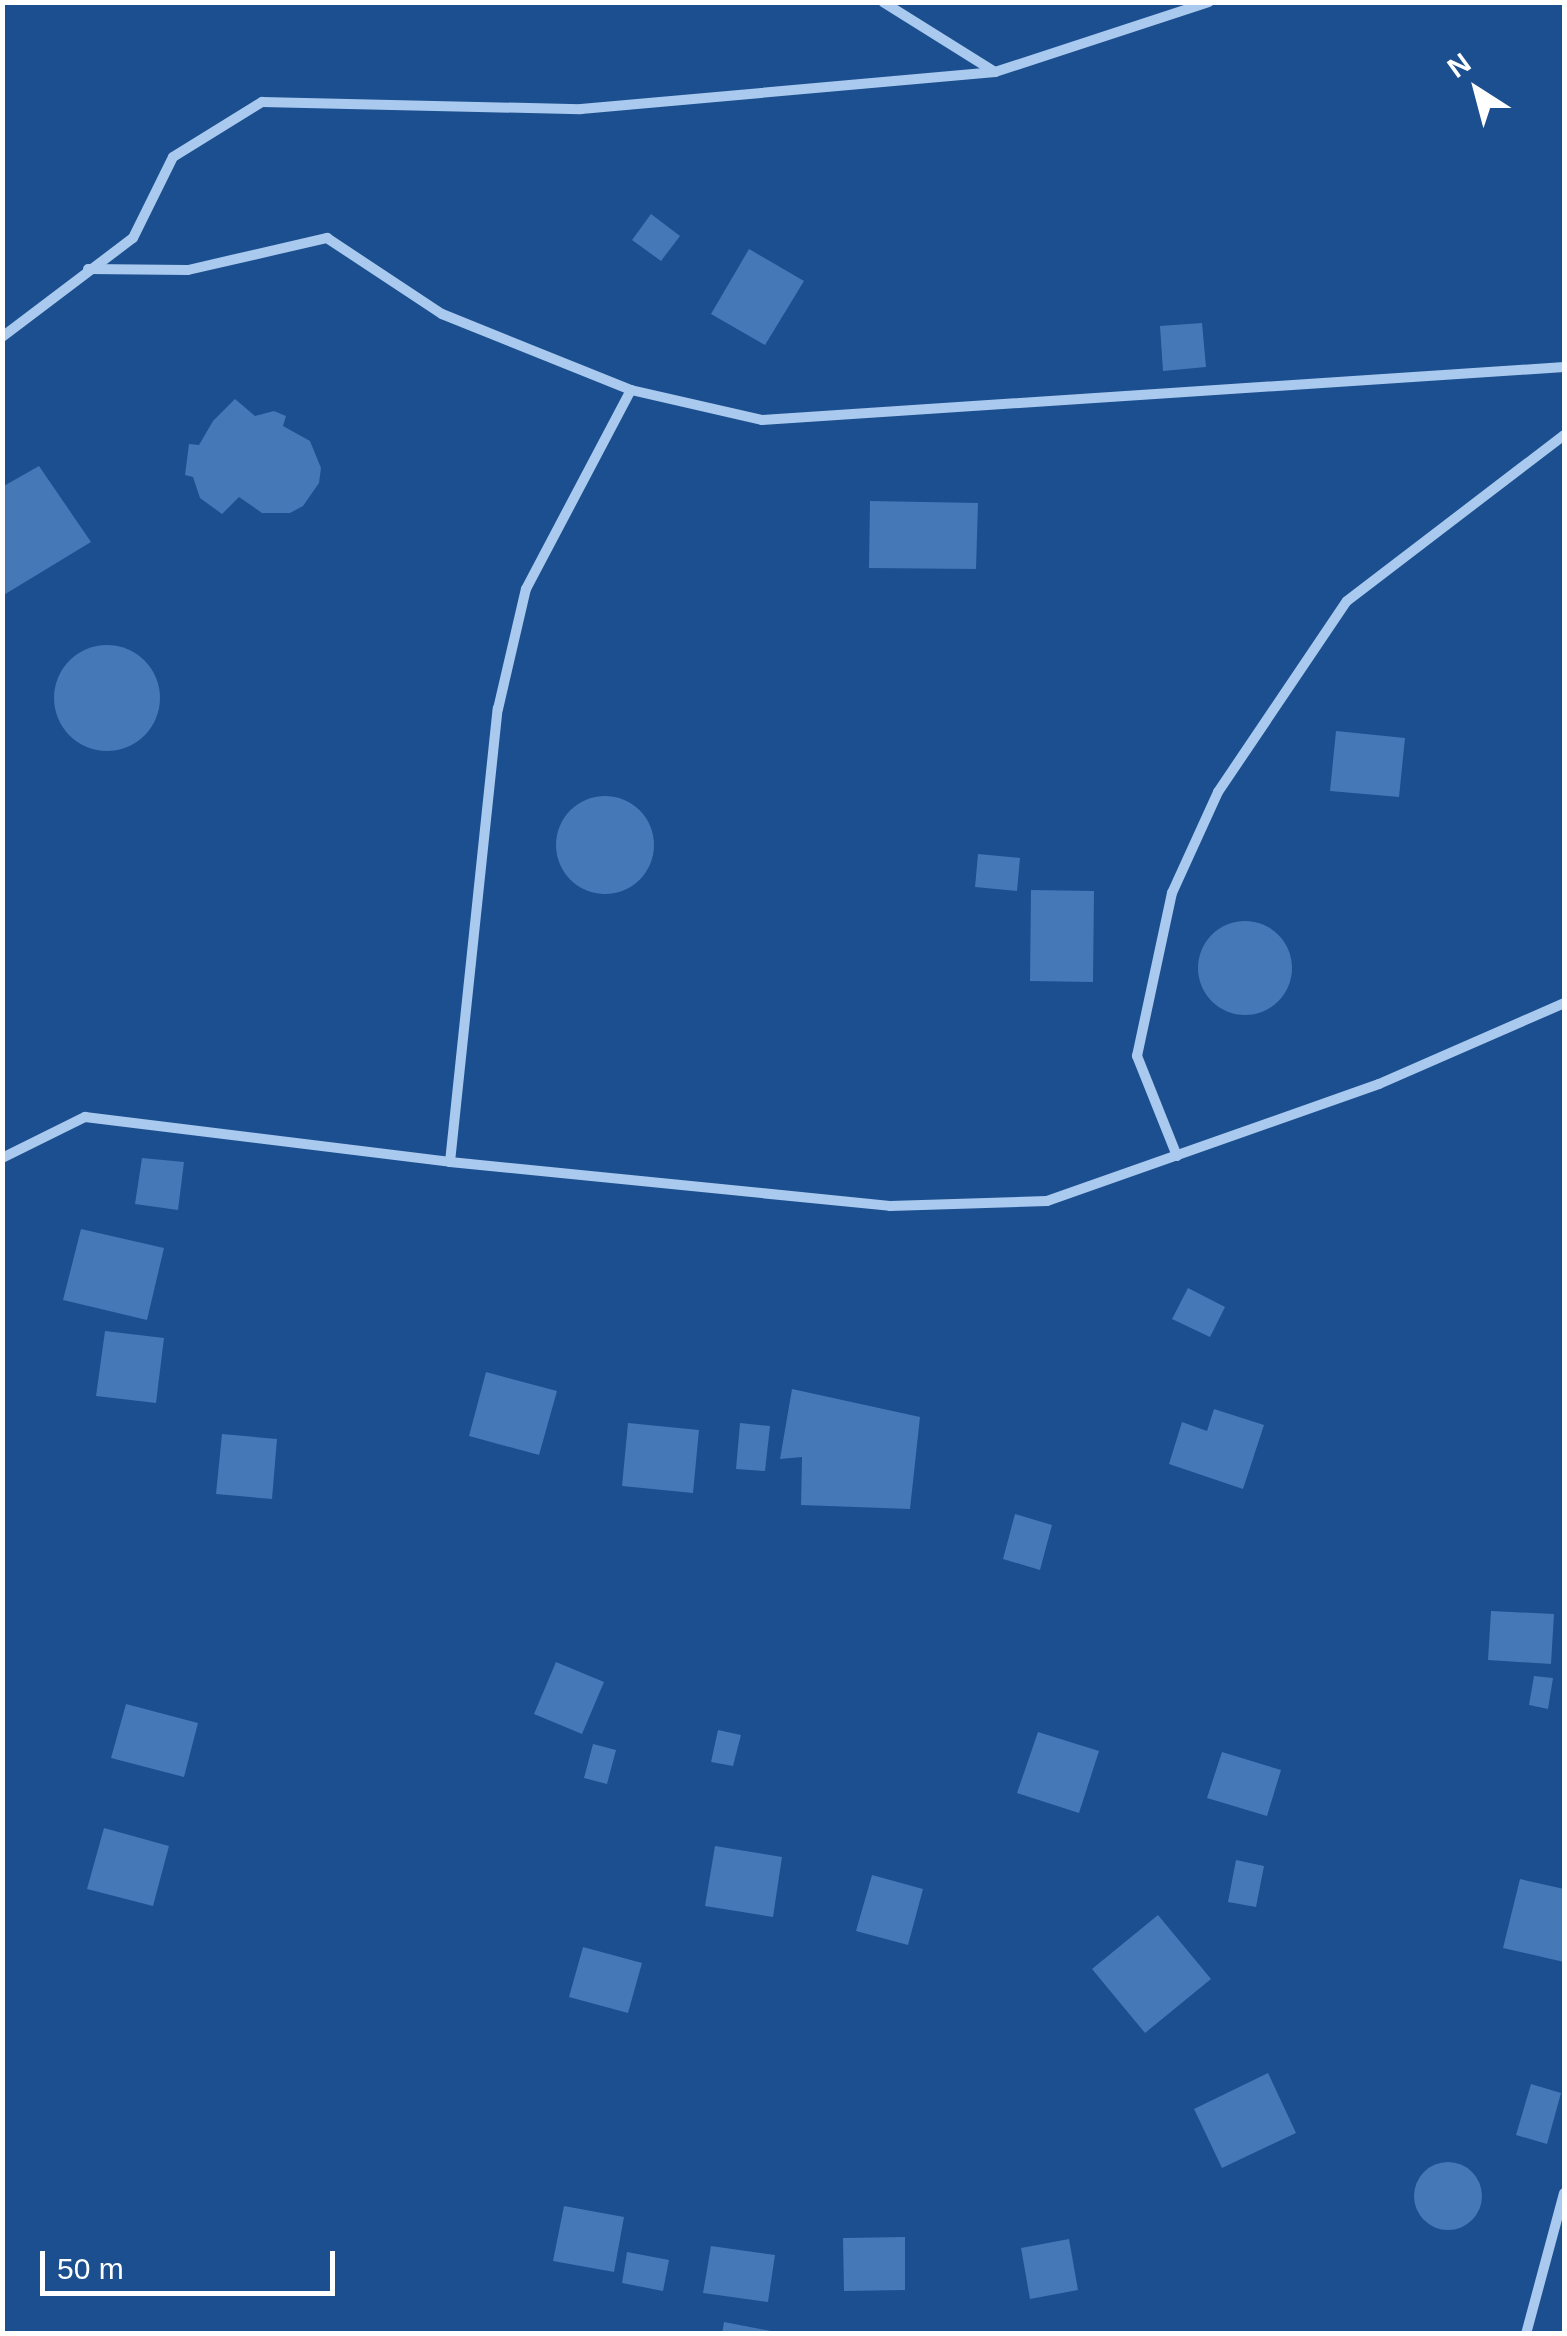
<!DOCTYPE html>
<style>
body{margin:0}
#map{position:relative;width:1567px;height:2336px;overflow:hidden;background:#1b4f8f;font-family:Helvetica,sans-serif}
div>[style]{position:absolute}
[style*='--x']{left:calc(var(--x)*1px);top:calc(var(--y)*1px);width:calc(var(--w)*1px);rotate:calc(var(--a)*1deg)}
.building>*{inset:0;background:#4478b7}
.round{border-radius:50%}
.minor>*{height:10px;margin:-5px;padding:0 5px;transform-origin:5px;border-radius:5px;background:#a9c9ee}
span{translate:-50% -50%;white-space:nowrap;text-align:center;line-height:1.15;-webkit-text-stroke:10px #1b4f8f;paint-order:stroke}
.frame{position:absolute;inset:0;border:5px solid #fff;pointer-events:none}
.north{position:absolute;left:1427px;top:40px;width:100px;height:100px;-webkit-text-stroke:8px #1b4f8f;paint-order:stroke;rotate:324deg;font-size:28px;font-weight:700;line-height:40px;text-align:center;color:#fff}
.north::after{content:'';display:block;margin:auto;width:35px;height:45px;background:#fff;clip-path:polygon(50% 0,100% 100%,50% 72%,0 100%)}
.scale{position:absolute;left:40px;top:2251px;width:295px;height:45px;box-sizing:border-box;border:5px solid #fff;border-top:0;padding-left:12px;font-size:30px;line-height:35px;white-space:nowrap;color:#fff;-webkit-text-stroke:8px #1b4f8f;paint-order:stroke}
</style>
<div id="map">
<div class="building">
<i style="clip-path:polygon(651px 214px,680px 236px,661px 261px,632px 240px)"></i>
<i style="clip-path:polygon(749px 249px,804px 281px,765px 345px,711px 314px)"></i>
<i style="clip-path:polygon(1202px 323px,1206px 367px,1163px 371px,1160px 326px)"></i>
<i style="clip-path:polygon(235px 399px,255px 416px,274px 411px,286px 416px,283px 426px,310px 441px,321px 468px,319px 483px,303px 506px,290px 513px,262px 513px,239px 497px,222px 514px,200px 498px,193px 477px,185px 475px,189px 444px,199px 445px,213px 421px)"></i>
<i style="clip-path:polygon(39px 466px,91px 542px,2px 596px,2px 487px)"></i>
<i style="clip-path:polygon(870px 501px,978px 503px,976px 569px,869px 568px)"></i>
<i class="round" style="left:54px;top:645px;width:106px;height:106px"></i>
<i style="clip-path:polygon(1336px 731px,1405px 738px,1399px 797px,1330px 791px)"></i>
<i class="round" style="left:556px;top:796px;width:98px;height:98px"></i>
<i style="clip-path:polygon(978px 854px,1020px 858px,1017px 891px,975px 887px)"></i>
<i style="clip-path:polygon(1031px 890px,1094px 891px,1093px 982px,1030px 981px)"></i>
<i class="round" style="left:1198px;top:921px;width:94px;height:94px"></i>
<i style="clip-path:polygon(142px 1158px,184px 1162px,178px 1210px,135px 1204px)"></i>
<i style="clip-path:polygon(81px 1229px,164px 1248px,147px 1320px,63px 1300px)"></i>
<i style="clip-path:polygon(1188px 1288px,1225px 1307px,1210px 1337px,1172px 1319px)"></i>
<i style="clip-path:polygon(105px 1331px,164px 1338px,156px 1403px,96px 1396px)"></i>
<i style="clip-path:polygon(486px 1372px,557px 1391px,539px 1455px,469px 1436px)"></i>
<i style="clip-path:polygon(792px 1389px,920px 1417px,910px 1509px,801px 1505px,802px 1457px,780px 1459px)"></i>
<i style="clip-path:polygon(1214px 1409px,1264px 1425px,1243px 1489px,1169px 1464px,1182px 1422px,1207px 1431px)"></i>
<i style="clip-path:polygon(628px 1423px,699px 1430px,693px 1493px,622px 1486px)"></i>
<i style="clip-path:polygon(740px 1423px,770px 1426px,765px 1471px,736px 1469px)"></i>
<i style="clip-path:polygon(222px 1434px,277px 1439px,272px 1499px,216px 1494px)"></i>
<i style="clip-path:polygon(1015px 1514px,1052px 1525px,1040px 1570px,1003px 1559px)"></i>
<i style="clip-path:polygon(1491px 1611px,1554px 1614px,1551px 1664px,1488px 1660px)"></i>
<i style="clip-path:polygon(556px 1662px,604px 1682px,582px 1734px,534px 1714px)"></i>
<i style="clip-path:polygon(1534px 1676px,1553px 1678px,1548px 1709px,1529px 1705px)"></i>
<i style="clip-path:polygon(126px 1704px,198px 1723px,184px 1777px,111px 1758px)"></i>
<i style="clip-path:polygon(718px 1730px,741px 1735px,733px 1766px,711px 1762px)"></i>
<i style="clip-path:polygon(1038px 1732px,1099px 1751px,1079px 1813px,1017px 1793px)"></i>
<i style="clip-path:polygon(593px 1744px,616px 1750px,607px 1784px,584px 1778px)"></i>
<i style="clip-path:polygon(1222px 1752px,1281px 1770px,1267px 1816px,1207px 1798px)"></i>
<i style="clip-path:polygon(104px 1828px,169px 1846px,153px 1906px,87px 1889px)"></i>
<i style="clip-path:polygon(715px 1846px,782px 1857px,773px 1917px,705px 1906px)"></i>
<i style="clip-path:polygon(1236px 1860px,1264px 1866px,1256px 1907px,1228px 1902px)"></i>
<i style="clip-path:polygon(872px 1875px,923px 1889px,908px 1945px,856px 1931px)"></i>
<i style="clip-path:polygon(1520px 1879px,1564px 1889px,1564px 1962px,1503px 1948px)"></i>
<i style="clip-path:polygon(1158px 1915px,1211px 1979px,1145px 2033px,1092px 1969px)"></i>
<i style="clip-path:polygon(583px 1947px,642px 1963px,628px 2013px,569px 1997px)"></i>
<i style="clip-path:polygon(1268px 2073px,1296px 2133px,1222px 2168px,1194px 2109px)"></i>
<i style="clip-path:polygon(1531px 2084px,1561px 2093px,1547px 2144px,1516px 2135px)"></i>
<i class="round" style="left:1414px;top:2162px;width:68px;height:68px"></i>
<i style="clip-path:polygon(564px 2206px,624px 2217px,614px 2272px,553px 2261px)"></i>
<i style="clip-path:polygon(905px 2237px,905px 2290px,844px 2291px,843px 2238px)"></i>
<i style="clip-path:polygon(1069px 2239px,1078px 2290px,1030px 2299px,1021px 2248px)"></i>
<i style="clip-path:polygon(711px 2246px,775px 2255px,768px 2302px,703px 2293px)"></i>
<i style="clip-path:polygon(627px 2252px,669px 2260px,663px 2291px,622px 2283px)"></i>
<i style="clip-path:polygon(724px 2322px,776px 2332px,776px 2334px,722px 2334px)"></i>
</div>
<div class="minor">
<i style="--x:883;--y:2;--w:132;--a:32"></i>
<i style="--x:995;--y:72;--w:225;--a:-18.1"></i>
<i style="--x:88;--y:269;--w:100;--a:0.6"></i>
<i style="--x:188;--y:270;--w:143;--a:-13"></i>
<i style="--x:327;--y:238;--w:138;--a:33.5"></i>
<i style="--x:442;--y:314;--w:204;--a:21.9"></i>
<i style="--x:631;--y:390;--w:134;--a:12.9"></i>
<i style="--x:762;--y:420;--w:804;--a:-3.78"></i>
<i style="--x:2;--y:337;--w:164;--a:-37.1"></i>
<i style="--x:133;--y:238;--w:90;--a:-63.7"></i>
<i style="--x:173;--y:157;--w:105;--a:-31.7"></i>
<i style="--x:262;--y:102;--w:319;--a:1.3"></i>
<i style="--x:581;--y:109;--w:416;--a:-5.1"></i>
<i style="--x:1177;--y:1156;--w:108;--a:-111.8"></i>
<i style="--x:1137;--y:1056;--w:167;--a:-77.9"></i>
<i style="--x:1172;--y:893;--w:111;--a:-65.5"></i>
<i style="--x:1218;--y:792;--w:230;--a:-56"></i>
<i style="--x:1347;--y:601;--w:273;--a:-37.4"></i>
<i style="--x:2;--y:1158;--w:93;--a:-26.3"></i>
<i style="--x:85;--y:1117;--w:368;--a:7"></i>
<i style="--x:450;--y:1162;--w:442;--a:5.7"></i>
<i style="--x:890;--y:1206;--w:157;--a:-1.8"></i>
<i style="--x:1047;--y:1201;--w:352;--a:-19.4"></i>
<i style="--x:1379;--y:1084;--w:202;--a:-23.6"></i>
<i style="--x:450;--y:1162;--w:456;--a:-84"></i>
<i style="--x:498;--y:709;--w:123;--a:-76.9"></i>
<i style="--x:526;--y:589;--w:225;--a:-62.2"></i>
<i style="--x:1526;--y:2334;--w:146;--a:-74.9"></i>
</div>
<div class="frame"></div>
<div class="north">N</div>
<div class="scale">50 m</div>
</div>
